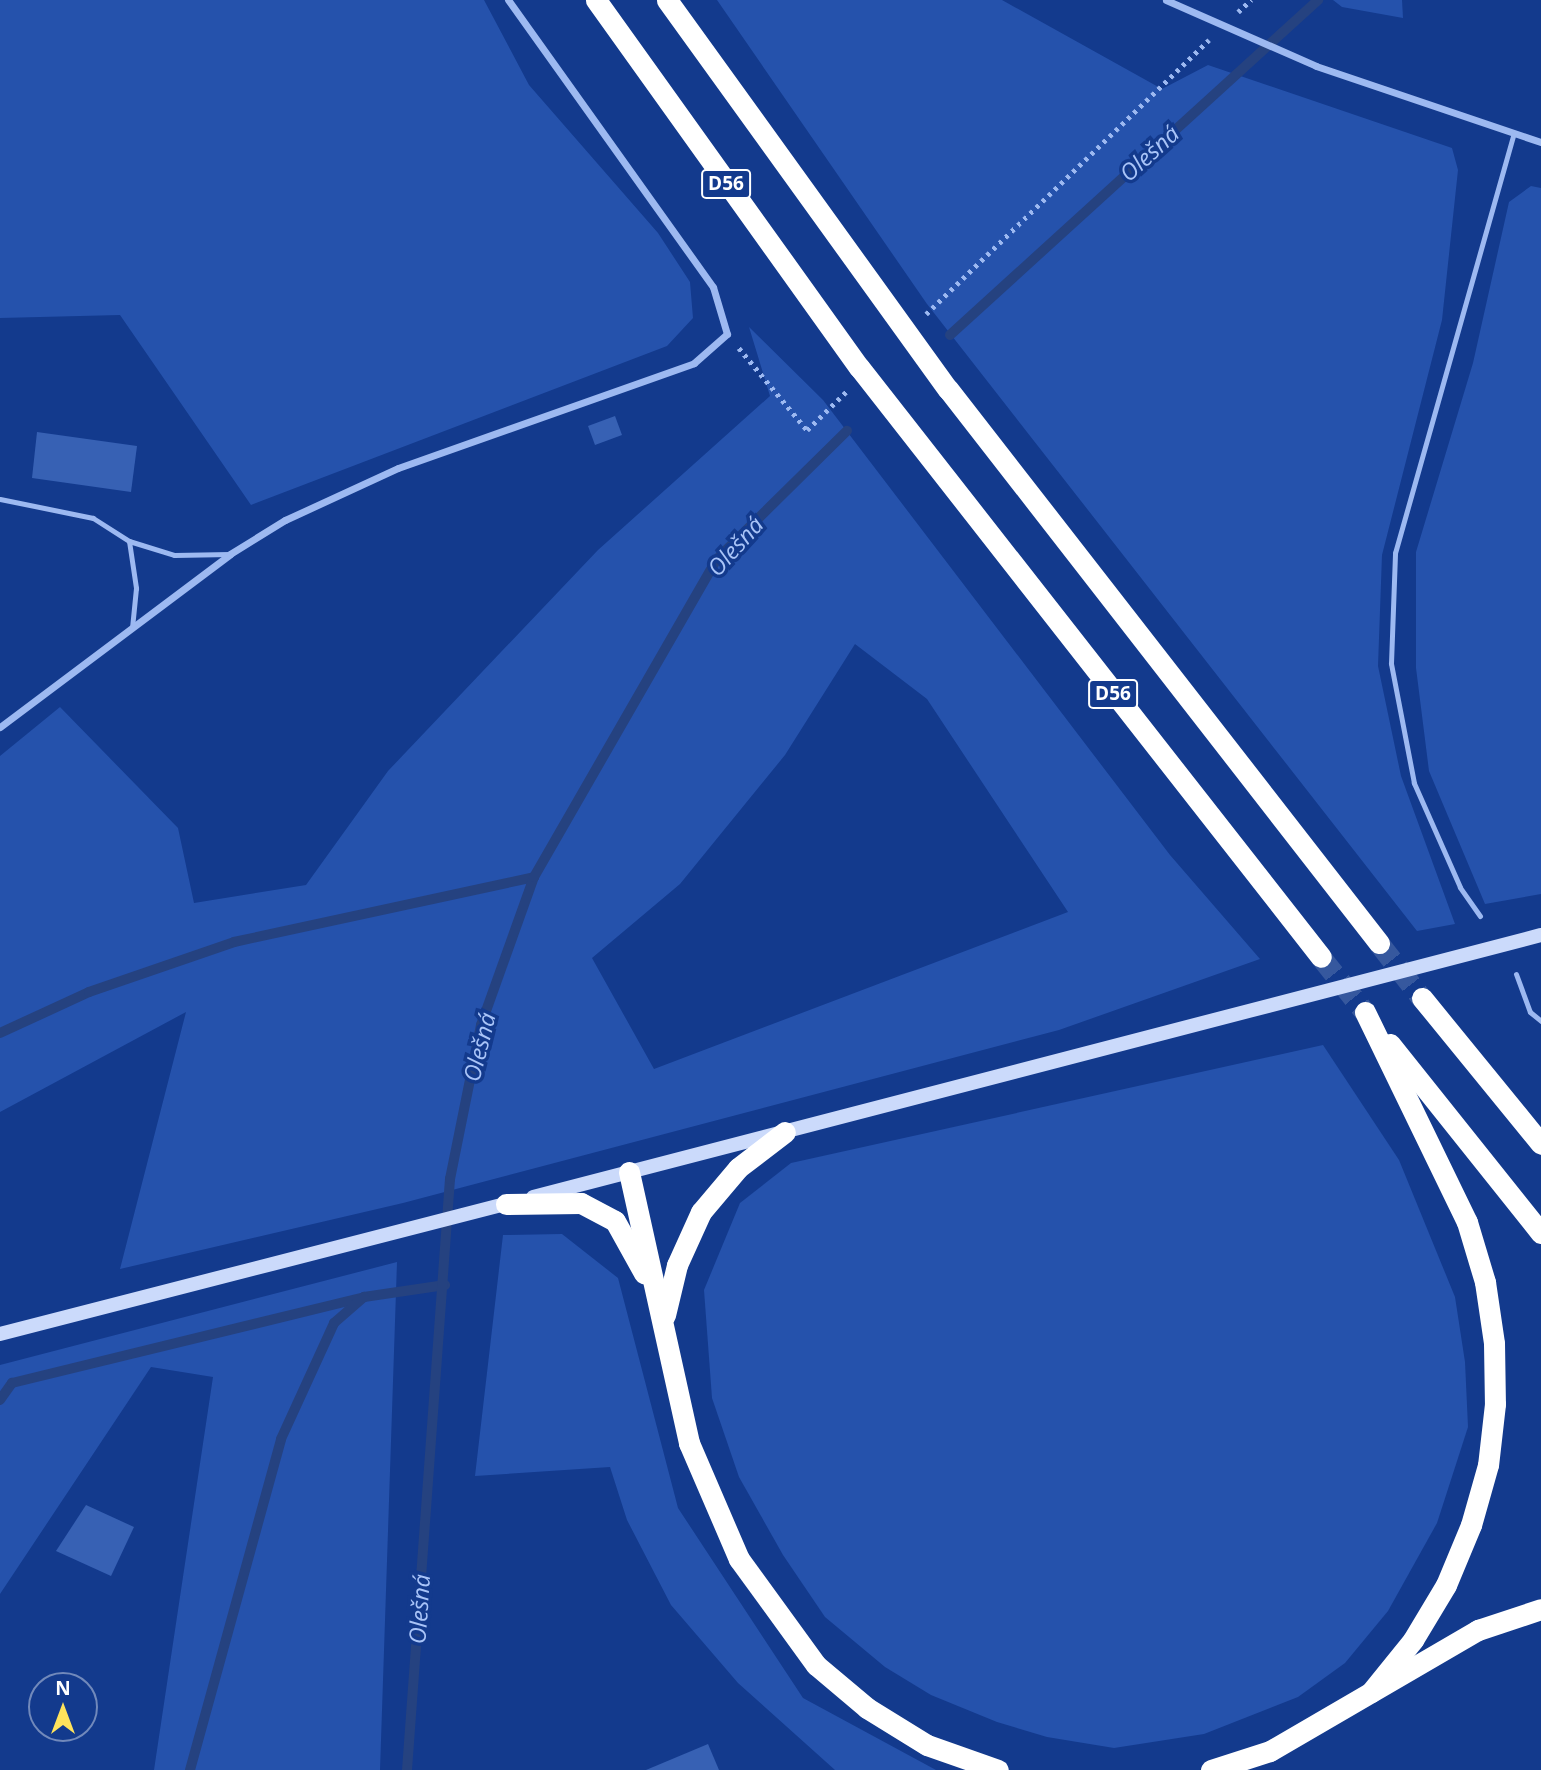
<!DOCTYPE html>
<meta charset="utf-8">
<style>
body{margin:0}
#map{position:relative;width:1541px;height:1770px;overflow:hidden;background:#133a8d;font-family:"Open Sans",sans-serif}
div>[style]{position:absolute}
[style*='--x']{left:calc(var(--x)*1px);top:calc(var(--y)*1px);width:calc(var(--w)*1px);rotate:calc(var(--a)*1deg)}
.green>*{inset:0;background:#2552ac}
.stream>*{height:10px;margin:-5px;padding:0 5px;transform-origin:5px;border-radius:5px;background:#254280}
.building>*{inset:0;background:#3761b4}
.highway-tunnel>*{height:21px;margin-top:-10.5px;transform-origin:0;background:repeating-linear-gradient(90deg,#36589e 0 21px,transparent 0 31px)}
.path>*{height:4.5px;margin-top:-2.25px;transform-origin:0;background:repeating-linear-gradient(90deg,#9db9f1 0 3.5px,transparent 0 8.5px)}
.lane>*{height:5px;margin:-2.5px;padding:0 2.5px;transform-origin:2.5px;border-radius:2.5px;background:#9db9f1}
.street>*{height:7px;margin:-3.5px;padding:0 3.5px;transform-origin:3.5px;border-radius:3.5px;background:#9db9f1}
.secondary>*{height:14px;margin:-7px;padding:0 7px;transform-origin:7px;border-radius:7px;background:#cbdafb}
.highway>*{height:21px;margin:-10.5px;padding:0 10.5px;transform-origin:10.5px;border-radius:10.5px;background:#fff}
span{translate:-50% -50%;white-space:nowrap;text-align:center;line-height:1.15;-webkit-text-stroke:7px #133a8d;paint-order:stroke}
.shield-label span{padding:2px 5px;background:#133a8d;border:2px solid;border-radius:5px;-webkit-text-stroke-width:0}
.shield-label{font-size:19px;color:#fff;font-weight:700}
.water-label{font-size:23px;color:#a9c4f8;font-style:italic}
.north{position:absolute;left:28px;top:1672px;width:70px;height:70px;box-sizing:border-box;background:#133a8d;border:2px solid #7189bb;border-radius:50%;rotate:0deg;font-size:19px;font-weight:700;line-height:28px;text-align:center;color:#fff}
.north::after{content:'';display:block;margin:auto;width:24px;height:32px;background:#ffe35c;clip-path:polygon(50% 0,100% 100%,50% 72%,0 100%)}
</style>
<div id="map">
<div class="green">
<i style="clip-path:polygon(0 0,484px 0,529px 85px,658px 233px,690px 282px,693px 318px,667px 346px,251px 505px,120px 315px,0 318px)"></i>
<i style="clip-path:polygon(717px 0,1002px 0,1162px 89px,1208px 65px,1452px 148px,1458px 170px,1442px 320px,1382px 555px,1378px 666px,1401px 776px,1455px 924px,1417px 931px,927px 304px)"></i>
<i style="clip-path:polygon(1333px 0,1402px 0,1403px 18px,1342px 7px)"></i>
<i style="clip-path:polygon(1531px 186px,1541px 188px,1541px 894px,1485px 904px,1429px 771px,1416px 668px,1416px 552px,1473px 363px,1509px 202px)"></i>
<i style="clip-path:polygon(evenodd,749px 327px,823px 400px,1170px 855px,1260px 959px,1059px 1030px,403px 1203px,120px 1269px,186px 1012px,0 1112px,0 756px,60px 707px,178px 828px,194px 903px,306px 885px,388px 771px,598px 550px,770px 396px,749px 327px,855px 644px,927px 699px,1068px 912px,654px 1069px,592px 958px,680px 884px,785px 755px,855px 644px)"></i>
<i style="clip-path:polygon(1323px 1045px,1399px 1160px,1455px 1297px,1465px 1362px,1468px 1427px,1437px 1523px,1388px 1611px,1345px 1663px,1298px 1697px,1204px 1734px,1114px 1748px,1047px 1737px,997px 1722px,931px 1695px,885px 1667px,825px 1617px,783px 1555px,739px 1477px,712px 1398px,704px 1290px,740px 1203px,791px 1163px)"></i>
<i style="clip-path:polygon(562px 1234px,618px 1278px,678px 1508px,803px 1698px,936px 1770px,835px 1770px,738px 1683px,671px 1605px,627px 1520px,610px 1467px,475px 1476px,503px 1235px)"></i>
<i style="clip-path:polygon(397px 1262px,380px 1770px,154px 1770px,213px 1377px,151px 1367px,0 1594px,0 1365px)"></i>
</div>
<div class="stream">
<i style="--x:950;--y:335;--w:498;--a:-42.3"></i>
<i style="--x:0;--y:1033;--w:98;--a:-24.7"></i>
<i style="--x:89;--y:992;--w:153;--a:-19"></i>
<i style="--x:234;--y:942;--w:307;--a:-12.2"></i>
<i style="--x:0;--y:1400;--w:21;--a:-55"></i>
<i style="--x:12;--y:1383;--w:362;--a:-13.7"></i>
<i style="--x:364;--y:1297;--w:82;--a:-8.4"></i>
<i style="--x:190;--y:1770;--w:343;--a:-74.6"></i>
<i style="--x:281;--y:1439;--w:128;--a:-65.4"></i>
<i style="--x:334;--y:1323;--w:40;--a:-41"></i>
<i style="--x:407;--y:1770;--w:593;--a:-85.84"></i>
<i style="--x:450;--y:1179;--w:157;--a:-78.6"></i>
<i style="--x:481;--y:1025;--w:157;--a:-70.3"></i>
<i style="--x:534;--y:877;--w:366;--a:-60.1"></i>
<i style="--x:716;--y:560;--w:184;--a:-44.6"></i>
</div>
<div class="building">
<i style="clip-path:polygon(615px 416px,622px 435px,595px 445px,588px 426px)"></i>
<i style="clip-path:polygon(37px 432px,137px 446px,131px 492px,32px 478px)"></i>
<i style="clip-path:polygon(86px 1505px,134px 1527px,111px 1576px,56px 1551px)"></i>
<i style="clip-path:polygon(708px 1744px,719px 1770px,646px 1770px)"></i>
</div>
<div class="highway-tunnel">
<i style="--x:1379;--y:943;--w:70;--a:52"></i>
<i style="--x:1321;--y:957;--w:70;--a:51.3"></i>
</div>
<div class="path">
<i style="--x:1238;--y:12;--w:18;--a:-43"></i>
<i style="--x:926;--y:314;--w:394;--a:-44.1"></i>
<i style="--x:739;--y:348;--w:107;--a:50.3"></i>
<i style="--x:807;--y:430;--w:56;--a:-44.3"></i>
</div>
<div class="lane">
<i style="--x:0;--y:499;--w:95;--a:11.5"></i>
<i style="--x:93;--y:518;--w:43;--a:32.6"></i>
<i style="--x:129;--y:541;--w:47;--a:17.3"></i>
<i style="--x:174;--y:555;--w:56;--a:-1"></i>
<i style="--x:129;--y:541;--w:48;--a:81.5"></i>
<i style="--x:136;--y:588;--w:40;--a:95.7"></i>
<i style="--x:1480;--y:916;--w:35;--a:-125"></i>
<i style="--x:1460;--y:887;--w:114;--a:-113.9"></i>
<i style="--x:1414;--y:783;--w:122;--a:-100.9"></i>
<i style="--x:1391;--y:663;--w:110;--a:-87.9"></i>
<i style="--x:1395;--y:553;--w:434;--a:-74.2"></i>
<i style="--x:1516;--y:974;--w:40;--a:69.8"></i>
<i style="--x:1530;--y:1012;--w:14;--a:39"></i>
</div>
<div class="street">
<i style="--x:1166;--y:0;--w:164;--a:23.7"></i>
<i style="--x:1316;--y:66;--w:237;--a:18.7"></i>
<i style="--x:0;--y:727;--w:288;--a:-36.9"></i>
<i style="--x:230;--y:554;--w:65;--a:-31.7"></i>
<i style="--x:285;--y:520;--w:124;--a:-24.7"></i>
<i style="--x:398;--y:468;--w:314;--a:-19.5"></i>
<i style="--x:694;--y:363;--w:44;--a:-41.3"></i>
<i style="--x:727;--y:334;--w:49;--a:-106.6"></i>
<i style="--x:713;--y:287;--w:353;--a:-125.5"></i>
</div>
<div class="secondary">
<i style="--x:533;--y:1197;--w:1041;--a:-14.57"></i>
<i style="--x:0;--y:1334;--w:530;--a:-14.43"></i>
</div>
<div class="highway">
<i style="--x:596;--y:0;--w:452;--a:54.4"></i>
<i style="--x:859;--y:367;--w:749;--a:51.94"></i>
<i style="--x:667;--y:0;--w:480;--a:54.2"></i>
<i style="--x:948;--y:389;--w:702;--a:52.12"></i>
<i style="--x:1422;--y:998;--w:188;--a:50.8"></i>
<i style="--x:1365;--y:1012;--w:233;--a:64.1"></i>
<i style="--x:1467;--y:1222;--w:63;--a:73.3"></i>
<i style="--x:1485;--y:1282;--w:62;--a:81.6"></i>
<i style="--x:1494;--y:1343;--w:61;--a:89.1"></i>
<i style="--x:1495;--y:1404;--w:61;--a:96.5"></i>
<i style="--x:1488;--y:1465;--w:62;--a:105.8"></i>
<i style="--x:1471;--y:1525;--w:65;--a:112.6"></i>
<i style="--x:1446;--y:1585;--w:64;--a:121"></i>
<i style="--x:1413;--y:1640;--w:67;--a:128.9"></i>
<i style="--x:1390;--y:1044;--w:242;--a:51.4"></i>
<i style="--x:629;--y:1172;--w:278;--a:77.5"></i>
<i style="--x:689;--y:1443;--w:126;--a:66.7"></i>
<i style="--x:739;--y:1559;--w:131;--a:54"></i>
<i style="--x:816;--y:1665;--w:67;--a:40.1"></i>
<i style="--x:867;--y:1708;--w:70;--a:31.7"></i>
<i style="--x:927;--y:1745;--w:75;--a:19.4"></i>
<i style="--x:506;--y:1204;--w:75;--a:-0.8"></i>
<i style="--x:581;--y:1203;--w:38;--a:28"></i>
<i style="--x:615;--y:1221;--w:60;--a:60.9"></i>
<i style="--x:665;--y:1315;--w:51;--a:-76.5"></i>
<i style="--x:677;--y:1265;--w:58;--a:-65.6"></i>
<i style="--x:701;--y:1212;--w:57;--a:-49.9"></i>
<i style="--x:738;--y:1168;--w:59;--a:-37.5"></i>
<i style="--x:1211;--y:1770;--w:62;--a:-17.9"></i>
<i style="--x:1270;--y:1751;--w:241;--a:-30.2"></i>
<i style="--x:1478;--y:1630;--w:66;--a:-18.4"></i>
</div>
<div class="shield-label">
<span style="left:726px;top:184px">D56</span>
<span style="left:1113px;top:694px">D56</span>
</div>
<div class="water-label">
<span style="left:1149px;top:153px;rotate:-42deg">Olešná</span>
<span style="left:735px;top:546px;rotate:-48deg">Olešná</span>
<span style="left:479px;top:1047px;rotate:-76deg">Olešná</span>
<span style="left:419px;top:1609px;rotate:-86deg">Olešná</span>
</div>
<div class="north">N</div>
</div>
